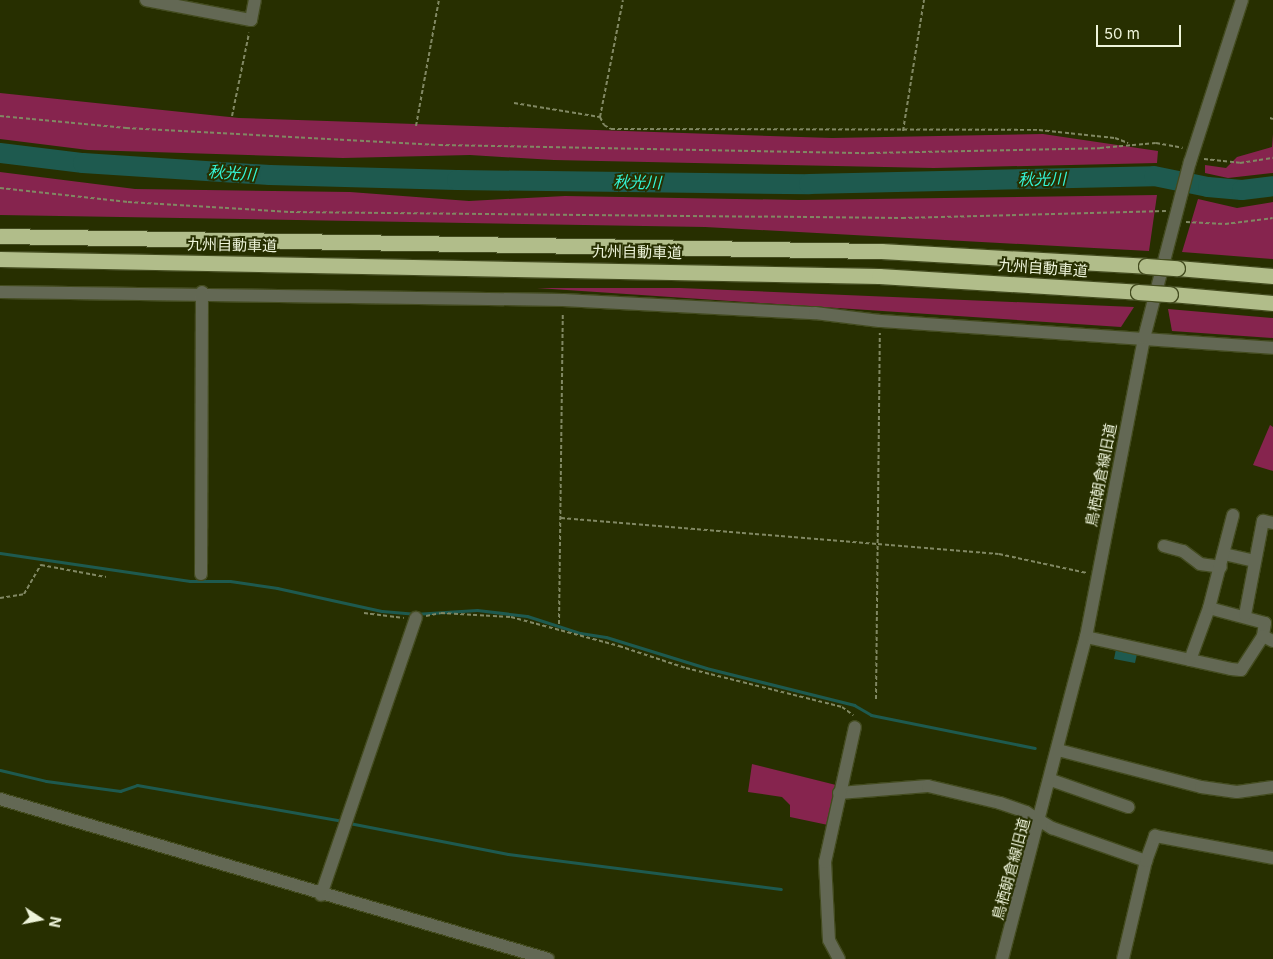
<!DOCTYPE html>
<meta charset="utf-8">
<style>
body{margin:0}
#map{position:relative;width:1273px;height:959px;overflow:hidden;background:#272f00;font-family:Inter,"Noto Sans JP",sans-serif}
div>[style]{position:absolute}
[style*='--x']{left:calc(var(--x)*1px);top:calc(var(--y)*1px);width:calc(var(--w)*1px);rotate:calc(var(--a)*1deg)}
.green>*{inset:0;background:#86244e}
.water>*{inset:0;background:#1e5a4f}
.stream>*{height:3px;margin:-1.5px;padding:0 1.5px;transform-origin:1.5px;border-radius:1.5px;background:#1e5a4f}
.river>*{height:20px;margin:-10px;padding:0 10px;transform-origin:10px;border-radius:10px;background:#1e5a4f}
.path>*{height:2px;margin-top:-1px;transform-origin:0;background:repeating-linear-gradient(90deg,#818863 0 4px,transparent 0 6.5px)}
.roads{filter:drop-shadow(1px 0 #434b1f) drop-shadow(-1px 0 #434b1f) drop-shadow(0 1px #434b1f) drop-shadow(0 -1px #434b1f)}
.minor>*{height:12px;margin:-6px;padding:0 6px;transform-origin:6px;border-radius:6px;background:#636854}
.highway>*{height:15px;margin:-7.5px;padding:0 7.5px;transform-origin:7.5px;border-radius:7.5px;background:#b1bd8a}
.bridges{filter:drop-shadow(1px 0 #434b1f) drop-shadow(-1px 0 #434b1f) drop-shadow(0 1px #434b1f) drop-shadow(0 -1px #434b1f)}
.highway-bridge>*{height:15px;margin:-7.5px;padding:0 7.5px;transform-origin:7.5px;border-radius:7.5px;background:#b1bd8a}
span{translate:-50% -50%;white-space:nowrap;text-align:center;line-height:1.15;-webkit-text-stroke:4px #272f00;paint-order:stroke}
.street-label{font-size:15px;color:#eef4da}
.water-label{font-size:16px;color:#34f7d8;font-style:italic}
.north{position:absolute;left:15px;top:894px;width:50px;height:50px;-webkit-text-stroke:4px #272f00;paint-order:stroke;rotate:101deg;font-size:14px;font-weight:700;line-height:20px;text-align:center;color:#eef4da}
.north::after{content:'';display:block;margin:auto;width:18px;height:22px;background:#eef4da;clip-path:polygon(50% 0,100% 100%,50% 72%,0 100%)}
.scale{position:absolute;left:1096px;top:25px;width:85px;height:22px;box-sizing:border-box;border:2px solid #eef4da;border-top:0;padding-left:6px;font-size:15px;line-height:18px;white-space:nowrap;color:#eef4da;-webkit-text-stroke:4px #272f00;paint-order:stroke}
</style>
<div id="map">
<div class="green">
<i style="clip-path:polygon(0 93px,239px 118px,832px 138px,1043px 134px,1158px 151px,1157px 163px,934px 168px,554px 160px,470px 155px,343px 158px,88px 150px,0 139px)"></i>
<i style="clip-path:polygon(1273px 134px,1273px 173px,1228px 178px,1205px 173px,1205px 165px,1226px 168px,1237px 157px,1272px 147px)"></i>
<i style="clip-path:polygon(0 172px,135px 189px,350px 192px,469px 201px,565px 196px,799px 200px,1157px 195px,1149px 251px,705px 227px,0 215px)"></i>
<i style="clip-path:polygon(1198px 199px,1237px 208px,1273px 202px,1273px 259px,1182px 252px)"></i>
<i style="clip-path:polygon(537px 288px,680px 288px,1134px 307px,1121px 327px)"></i>
<i style="clip-path:polygon(1168px 309px,1273px 318px,1273px 338px,1172px 331px)"></i>
<i style="clip-path:polygon(1270px 425px,1273px 427px,1273px 471px,1253px 465px)"></i>
<i style="clip-path:polygon(752px 764px,836px 785px,828px 825px,790px 817px,790px 805px,782px 797px,748px 792px)"></i>
</div>
<div class="water">
<i style="clip-path:polygon(1116px 649px,1137px 654px,1135px 663px,1114px 659px)"></i>
</div>
<div class="stream">
<i style="--x:0;--y:553;--w:192;--a:8.4"></i>
<i style="--x:190;--y:581;--w:40;--a:0"></i>
<i style="--x:230;--y:581;--w:48;--a:8.5"></i>
<i style="--x:277;--y:588;--w:107;--a:12.4"></i>
<i style="--x:382;--y:611;--w:32;--a:5"></i>
<i style="--x:414;--y:614;--w:63;--a:-3.6"></i>
<i style="--x:477;--y:610;--w:50;--a:6.8"></i>
<i style="--x:527;--y:616;--w:56;--a:17.8"></i>
<i style="--x:580;--y:633;--w:26;--a:9"></i>
<i style="--x:606;--y:637;--w:105;--a:17.2"></i>
<i style="--x:706;--y:668;--w:153;--a:14"></i>
<i style="--x:854;--y:705;--w:20;--a:30"></i>
<i style="--x:871;--y:715;--w:167;--a:11.4"></i>
<i style="--x:0;--y:770;--w:47;--a:13.4"></i>
<i style="--x:46;--y:781;--w:75;--a:7.7"></i>
<i style="--x:120;--y:791;--w:18;--a:-19"></i>
<i style="--x:137;--y:785;--w:209;--a:9.9"></i>
<i style="--x:349;--y:823;--w:162;--a:11"></i>
<i style="--x:508;--y:854;--w:275;--a:7.3"></i>
</div>
<div class="river">
<i style="--x:0;--y:153;--w:84;--a:6.9"></i>
<i style="--x:83;--y:163;--w:187;--a:3.7"></i>
<i style="--x:270;--y:175;--w:187;--a:1.5"></i>
<i style="--x:457;--y:180;--w:352;--a:0.7"></i>
<i style="--x:809;--y:184;--w:345;--a:-1.3"></i>
<i style="--x:1154;--y:176;--w:55;--a:11.5"></i>
<i style="--x:1208;--y:187;--w:34;--a:5"></i>
<i style="--x:1242;--y:190;--w:31;--a:-7"></i>
</div>
<div class="path">
<i style="--x:514;--y:103;--w:87;--a:9.2"></i>
<i style="--x:600;--y:117;--w:9;--a:63"></i>
<i style="--x:604;--y:125;--w:8;--a:30"></i>
<i style="--x:611;--y:129;--w:428;--a:0.1"></i>
<i style="--x:1039;--y:130;--w:76;--a:6"></i>
<i style="--x:1115;--y:138;--w:14;--a:21"></i>
<i style="--x:0;--y:116;--w:127;--a:5.4"></i>
<i style="--x:126;--y:128;--w:313;--a:3.1"></i>
<i style="--x:439;--y:145;--w:431;--a:1.1"></i>
<i style="--x:870;--y:153;--w:230;--a:-1.2"></i>
<i style="--x:1100;--y:148;--w:56;--a:-5.1"></i>
<i style="--x:1156;--y:143;--w:27;--a:10"></i>
<i style="--x:232;--y:116;--w:85;--a:-78.4"></i>
<i style="--x:600;--y:117;--w:119;--a:-78.9"></i>
<i style="--x:1270;--y:118;--w:3;--a:18"></i>
<i style="--x:416;--y:126;--w:128;--a:-79.7"></i>
<i style="--x:903;--y:131;--w:133;--a:-80.9"></i>
<i style="--x:1204;--y:159;--w:36;--a:6"></i>
<i style="--x:1240;--y:163;--w:33;--a:-9"></i>
<i style="--x:0;--y:188;--w:129;--a:6.2"></i>
<i style="--x:128;--y:202;--w:162;--a:3.5"></i>
<i style="--x:290;--y:212;--w:612;--a:0.56"></i>
<i style="--x:902;--y:218;--w:264;--a:-1.5"></i>
<i style="--x:1186;--y:222;--w:39;--a:3"></i>
<i style="--x:1225;--y:224;--w:48;--a:-7.1"></i>
<i style="--x:561;--y:518;--w:439;--a:4.7"></i>
<i style="--x:999;--y:554;--w:90;--a:12.2"></i>
<i style="--x:0;--y:598;--w:24;--a:-9"></i>
<i style="--x:24;--y:594;--w:34;--a:-60"></i>
<i style="--x:41;--y:565;--w:66;--a:10.5"></i>
<i style="--x:364;--y:613;--w:40;--a:7.1"></i>
<i style="--x:426;--y:616;--w:15;--a:-11"></i>
<i style="--x:441;--y:613;--w:70;--a:3.3"></i>
<i style="--x:511;--y:617;--w:112;--a:15"></i>
<i style="--x:619;--y:646;--w:71;--a:18.2"></i>
<i style="--x:686;--y:668;--w:161;--a:14"></i>
<i style="--x:842;--y:707;--w:14;--a:36"></i>
<i style="--x:559;--y:624;--w:312;--a:-89.3"></i>
<i style="--x:876;--y:699;--w:366;--a:-89.4"></i>
</div>
<div class="roads">
<div class="minor">
<i style="--x:146;--y:0;--w:107;--a:10.8"></i>
<i style="--x:251;--y:20;--w:20;--a:-79"></i>
<i style="--x:0;--y:292;--w:563;--a:0.81"></i>
<i style="--x:563;--y:300;--w:252;--a:3"></i>
<i style="--x:815;--y:313;--w:65;--a:7"></i>
<i style="--x:880;--y:321;--w:394;--a:3.9"></i>
<i style="--x:1164;--y:546;--w:20;--a:15"></i>
<i style="--x:1183;--y:551;--w:21;--a:37"></i>
<i style="--x:1200;--y:564;--w:21;--a:8"></i>
<i style="--x:1224;--y:554;--w:32;--a:13"></i>
<i style="--x:201;--y:574;--w:282;--a:-89.8"></i>
<i style="--x:1209;--y:608;--w:58;--a:15"></i>
<i style="--x:1265;--y:623;--w:13;--a:99"></i>
<i style="--x:1245;--y:615;--w:96;--a:-79.2"></i>
<i style="--x:1263;--y:521;--w:10;--a:11"></i>
<i style="--x:1086;--y:637;--w:148;--a:12.4"></i>
<i style="--x:1231;--y:669;--w:10;--a:6"></i>
<i style="--x:1241;--y:670;--w:40;--a:-57.1"></i>
<i style="--x:1263;--y:636;--w:11;--a:27"></i>
<i style="--x:1190;--y:660;--w:55;--a:-69.9"></i>
<i style="--x:1209;--y:608;--w:96;--a:-75.5"></i>
<i style="--x:1058;--y:750;--w:148;--a:14.5"></i>
<i style="--x:1201;--y:787;--w:36;--a:8"></i>
<i style="--x:1237;--y:792;--w:36;--a:-8"></i>
<i style="--x:1051;--y:780;--w:82;--a:19.3"></i>
<i style="--x:839;--y:793;--w:89;--a:-4.5"></i>
<i style="--x:928;--y:786;--w:74;--a:13.3"></i>
<i style="--x:1000;--y:803;--w:28;--a:19"></i>
<i style="--x:1026;--y:812;--w:31;--a:32"></i>
<i style="--x:1052;--y:828;--w:100;--a:19.3"></i>
<i style="--x:0;--y:799;--w:571;--a:16.28"></i>
<i style="--x:321;--y:895;--w:293;--a:-71.1"></i>
<i style="--x:839;--y:959;--w:21;--a:-118"></i>
<i style="--x:829;--y:940;--w:78;--a:-92.9"></i>
<i style="--x:825;--y:862;--w:138;--a:-77.5"></i>
<i style="--x:1002;--y:959;--w:333;--a:-75.4"></i>
<i style="--x:1086;--y:637;--w:305;--a:-79"></i>
<i style="--x:1144;--y:338;--w:182;--a:-75.4"></i>
<i style="--x:1190;--y:162;--w:170;--a:-72.2"></i>
<i style="--x:1123;--y:959;--w:101;--a:-76.8"></i>
<i style="--x:1146;--y:861;--w:27;--a:-70"></i>
<i style="--x:1155;--y:836;--w:120;--a:10.6"></i>
</div>
<div class="highway">
<i style="--x:0;--y:236;--w:881;--a:0.98"></i>
<i style="--x:881;--y:251;--w:265;--a:3.2"></i>
<i style="--x:0;--y:259;--w:879;--a:1.11"></i>
<i style="--x:879;--y:276;--w:259;--a:3.5"></i>
<i style="--x:1177;--y:268;--w:96;--a:4.8"></i>
<i style="--x:1170;--y:294;--w:103;--a:5"></i>
</div>
</div>
<div class="bridges">
<div class="highway-bridge">
<i style="--x:1146;--y:266;--w:31;--a:4"></i>
<i style="--x:1138;--y:292;--w:32;--a:4"></i>
</div>
</div>
<div class="street-label">
<span style="left:232px;top:245px;rotate:1deg">九州自動車道</span>
<span style="left:637px;top:252px;rotate:1deg">九州自動車道</span>
<span style="left:1043px;top:268px;rotate:4deg">九州自動車道</span>
<span style="left:1101px;top:475px;rotate:-79deg">鳥栖朝倉線旧道</span>
<span style="left:1011px;top:869px;rotate:-75deg">鳥栖朝倉線旧道</span>
</div>
<div class="water-label">
<span style="left:232px;top:173px;rotate:4deg">秋光川</span>
<span style="left:1042px;top:179px;rotate:-1deg">秋光川</span>
<span style="left:637px;top:182px;rotate:1deg">秋光川</span>
</div>
<div class="north">N</div>
<div class="scale">50 m</div>
</div>
